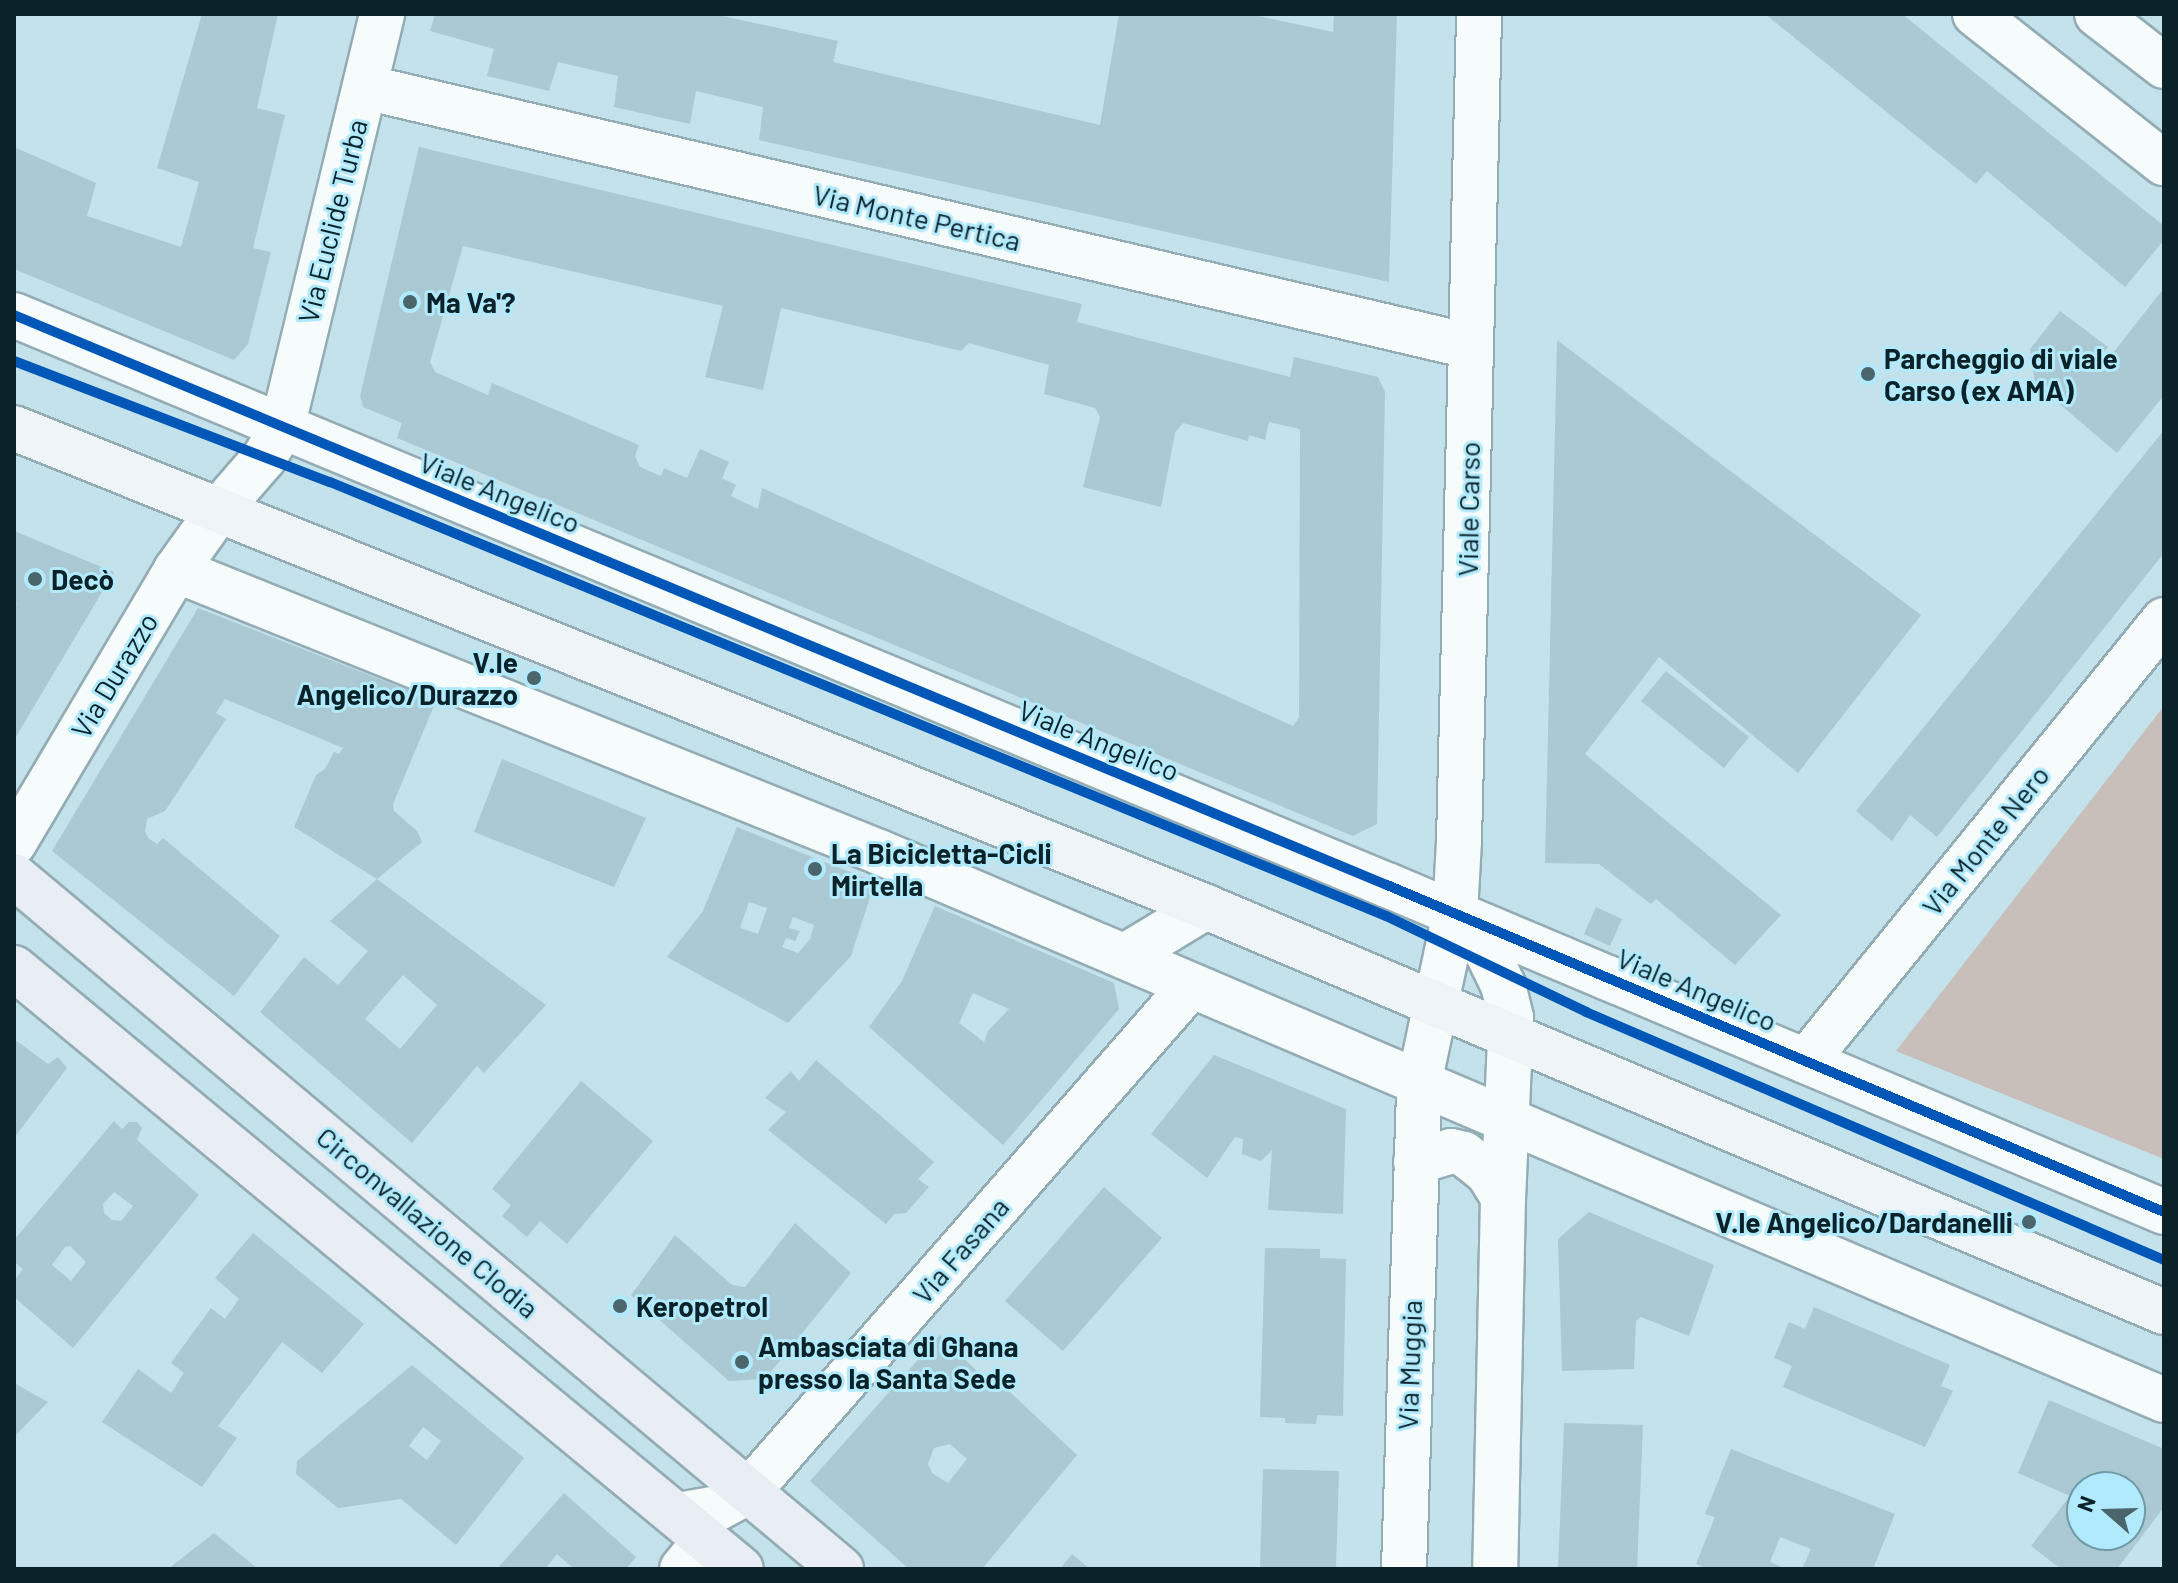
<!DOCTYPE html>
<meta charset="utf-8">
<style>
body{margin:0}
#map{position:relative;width:2178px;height:1583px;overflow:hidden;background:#c3e2ec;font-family:Barlow,sans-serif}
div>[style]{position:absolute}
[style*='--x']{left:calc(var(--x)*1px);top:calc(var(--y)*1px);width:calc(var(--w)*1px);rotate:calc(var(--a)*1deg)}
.green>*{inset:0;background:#c8beba}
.building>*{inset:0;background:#abc9d3}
.roads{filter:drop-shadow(2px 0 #94acb4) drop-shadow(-2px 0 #94acb4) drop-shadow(0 2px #94acb4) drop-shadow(0 -2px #94acb4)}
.street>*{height:44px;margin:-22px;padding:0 22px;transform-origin:22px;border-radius:22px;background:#f6fbfc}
.secondary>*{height:44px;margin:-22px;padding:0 22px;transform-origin:22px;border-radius:22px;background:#eff4f8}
.primary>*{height:44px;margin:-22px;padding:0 22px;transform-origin:22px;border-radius:22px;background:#e8eef4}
.cycleway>*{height:10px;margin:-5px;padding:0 5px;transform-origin:5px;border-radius:5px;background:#0057b8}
.dots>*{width:22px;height:22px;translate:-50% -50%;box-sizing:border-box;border:4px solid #b2eafd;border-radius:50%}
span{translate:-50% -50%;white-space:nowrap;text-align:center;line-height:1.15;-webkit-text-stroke:6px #b2eafd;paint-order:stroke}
.street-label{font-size:28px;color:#0b2229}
.poi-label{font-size:28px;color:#0b2229;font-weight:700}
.left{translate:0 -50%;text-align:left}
.right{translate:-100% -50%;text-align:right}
.frame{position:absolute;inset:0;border:16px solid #0b2229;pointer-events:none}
.north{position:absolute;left:2066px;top:1471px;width:80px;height:80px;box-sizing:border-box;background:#b2eafd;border:2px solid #6f9aa8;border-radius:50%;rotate:290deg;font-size:22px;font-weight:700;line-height:32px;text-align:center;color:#0b2229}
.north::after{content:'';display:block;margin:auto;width:28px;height:36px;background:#4b656d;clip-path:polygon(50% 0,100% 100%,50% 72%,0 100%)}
</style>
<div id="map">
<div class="green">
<i style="clip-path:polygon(2164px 706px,2164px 1159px,1896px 1051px)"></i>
</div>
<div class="building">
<i style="clip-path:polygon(202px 14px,278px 14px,257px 108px,285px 115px,253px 248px,271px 252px,248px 344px,234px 360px,14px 269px,14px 147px,96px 183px,87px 216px,181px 247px,199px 182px,157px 168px)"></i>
<i style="clip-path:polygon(435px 14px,713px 14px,838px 41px,833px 62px,1100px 125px,1119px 14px,1249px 14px,1333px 32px,1334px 14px,1397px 14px,1389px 282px,759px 140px,763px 107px,696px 91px,690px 124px,614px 107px,618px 76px,558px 62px,549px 91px,487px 76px,494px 49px,430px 31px)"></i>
<i style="clip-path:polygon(1765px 14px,1902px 14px,2164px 226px,2164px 240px,2125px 287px,1987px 171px,1976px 184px)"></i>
<i style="clip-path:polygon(evenodd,419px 147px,1082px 304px,1077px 322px,1290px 377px,1294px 357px,1378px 377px,1385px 392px,1377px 824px,1353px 836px,397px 438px,402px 423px,363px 407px,360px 396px,419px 147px,463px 246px,723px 306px,705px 377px,763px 390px,781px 308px,961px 351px,969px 343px,1049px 365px,1044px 394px,1095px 408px,1100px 417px,1083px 487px,1161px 507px,1175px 433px,1183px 423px,1248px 441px,1249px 435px,1265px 440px,1269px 422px,1300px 429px,1299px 718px,1293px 726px,762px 488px,758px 509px,731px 496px,736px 485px,722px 478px,729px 462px,700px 449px,687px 478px,664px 468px,661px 476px,640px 467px,635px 456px,639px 445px,492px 383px,488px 395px,435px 372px,430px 362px,463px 246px)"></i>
<i style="clip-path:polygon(2164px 288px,2164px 402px,2161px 399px,2117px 453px,2035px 383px,2030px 349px,2060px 311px,2108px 347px,2103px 353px,2109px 358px)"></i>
<i style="clip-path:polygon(1557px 340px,1921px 615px,1798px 773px,1659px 657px,1585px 754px,1781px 915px,1735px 965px,1656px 899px,1651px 904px,1599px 864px,1545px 863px)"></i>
<i style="clip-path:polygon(2164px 430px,2164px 553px,1937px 837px,1910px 815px,1892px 841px,1856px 811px)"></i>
<i style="clip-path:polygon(14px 531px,114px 572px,14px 740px,14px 609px,17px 603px,14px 602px)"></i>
<i style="clip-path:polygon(198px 608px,436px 701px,393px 804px,394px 811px,417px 831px,422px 842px,377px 879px,294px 827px,316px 775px,325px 769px,334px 752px,339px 754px,343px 748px,225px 699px,216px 713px,226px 719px,165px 811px,147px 819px,145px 831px,148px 838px,157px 844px,163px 838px,280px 936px,234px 996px,52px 851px)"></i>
<i style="clip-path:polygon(1666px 671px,1749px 737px,1724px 768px,1641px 701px)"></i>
<i style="clip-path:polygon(502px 759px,646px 818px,614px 887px,474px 832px)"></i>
<i style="clip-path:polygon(evenodd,737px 827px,875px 882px,851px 956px,788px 1023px,667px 957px,703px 911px,737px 827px,749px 902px,767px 908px,758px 934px,740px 928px,749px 902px,737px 827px,793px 917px,814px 925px,810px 939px,798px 953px,782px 947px,786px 938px,795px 941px,800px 931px,789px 928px,793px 917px)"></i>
<i style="clip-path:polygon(evenodd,377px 879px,546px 1005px,484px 1073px,477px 1066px,412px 1143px,260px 1012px,304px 957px,338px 985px,368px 951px,330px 921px,377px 879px,403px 975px,437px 1005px,400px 1049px,365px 1019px,403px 975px)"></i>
<i style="clip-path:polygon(evenodd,935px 906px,1114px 983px,1119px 1009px,1003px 1145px,869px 1027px,902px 981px,935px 906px,973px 993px,1009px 1009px,988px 1031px,984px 1042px,959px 1023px,973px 993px)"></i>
<i style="clip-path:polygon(1596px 907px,1622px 919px,1610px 946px,1584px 934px)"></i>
<i style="clip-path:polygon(14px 1039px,48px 1064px,58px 1057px,67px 1068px,14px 1138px)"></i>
<i style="clip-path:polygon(1214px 1055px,1346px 1109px,1343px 1214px,1268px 1210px,1272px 1150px,1261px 1161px,1242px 1154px,1243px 1139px,1235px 1137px,1207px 1178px,1151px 1134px)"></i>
<i style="clip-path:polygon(816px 1060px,934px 1162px,918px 1179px,929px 1187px,906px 1213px,894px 1214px,886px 1224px,768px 1130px,786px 1112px,765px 1098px,791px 1071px,799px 1081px)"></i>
<i style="clip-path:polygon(581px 1081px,653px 1141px,567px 1244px,540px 1221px,527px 1237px,502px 1216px,511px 1205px,492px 1189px)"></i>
<i style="clip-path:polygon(evenodd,114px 1121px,122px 1129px,129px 1122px,137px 1122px,142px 1128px,137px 1140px,199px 1195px,73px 1348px,14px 1297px,14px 1281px,23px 1269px,14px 1262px,14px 1240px,114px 1121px,114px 1192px,133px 1206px,121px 1221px,112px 1220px,104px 1213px,103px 1204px,114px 1192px,114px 1121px,70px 1246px,86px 1262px,71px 1281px,52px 1265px,65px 1247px,70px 1246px)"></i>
<i style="clip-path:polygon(1104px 1187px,1162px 1238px,1063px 1351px,1005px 1301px)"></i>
<i style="clip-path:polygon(1589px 1212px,1714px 1265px,1689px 1336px,1641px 1317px,1636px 1321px,1634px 1369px,1562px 1371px,1558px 1239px)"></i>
<i style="clip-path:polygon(795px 1223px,851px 1273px,765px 1379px,729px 1381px,631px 1295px,675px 1235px,732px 1285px,745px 1287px)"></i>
<i style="clip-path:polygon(253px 1233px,364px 1324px,322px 1373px,282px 1342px,218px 1426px,237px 1438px,202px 1487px,102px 1422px,138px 1369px,171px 1393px,184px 1373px,171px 1363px,211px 1308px,225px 1319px,239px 1299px,215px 1278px)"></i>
<i style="clip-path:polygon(1265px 1248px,1320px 1249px,1320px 1258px,1346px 1259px,1343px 1416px,1317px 1415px,1316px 1424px,1285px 1423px,1285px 1418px,1260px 1417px)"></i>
<i style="clip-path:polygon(1814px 1307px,1950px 1365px,1941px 1386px,1953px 1391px,1925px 1447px,1783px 1387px,1792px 1366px,1774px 1358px,1789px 1322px,1805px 1329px)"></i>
<i style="clip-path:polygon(evenodd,940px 1335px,983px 1377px,994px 1377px,1077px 1455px,982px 1569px,909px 1569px,810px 1481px,940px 1335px,950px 1444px,967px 1459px,948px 1483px,932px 1473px,928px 1464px,934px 1448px,950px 1444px)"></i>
<i style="clip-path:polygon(evenodd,412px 1365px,524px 1458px,456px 1545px,401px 1499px,338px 1508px,296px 1474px,297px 1461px,412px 1365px,423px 1427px,441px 1441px,427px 1460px,409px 1446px,423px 1427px)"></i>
<i style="clip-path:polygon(14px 1383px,48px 1402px,14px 1437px)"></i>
<i style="clip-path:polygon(evenodd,2049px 1400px,2164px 1449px,2164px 1507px,2117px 1569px,2061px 1569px,2031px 1546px,2070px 1496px,2018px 1473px,2049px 1400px,2082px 1487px,2130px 1487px,2130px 1535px,2082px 1535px,2082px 1487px)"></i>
<i style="clip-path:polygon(1564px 1423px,1643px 1425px,1637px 1569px,1558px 1569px)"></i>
<i style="clip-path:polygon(1731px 1449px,1895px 1514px,1873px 1569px,1802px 1569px,1811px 1549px,1780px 1537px,1770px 1562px,1787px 1569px,1708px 1569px,1696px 1564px,1715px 1517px,1705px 1514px)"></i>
<i style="clip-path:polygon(1263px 1469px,1339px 1471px,1336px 1569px,1260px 1569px)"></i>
<i style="clip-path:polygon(564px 1493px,636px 1557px,626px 1569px,574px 1569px,557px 1554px,545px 1569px,497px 1569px)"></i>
<i style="clip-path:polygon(214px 1533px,258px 1569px,168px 1569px)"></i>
<i style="clip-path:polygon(1072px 1554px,1090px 1569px,1060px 1569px)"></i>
</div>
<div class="roads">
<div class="street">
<i style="--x:1975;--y:14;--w:241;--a:38.3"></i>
<i style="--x:2097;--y:14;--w:85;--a:37.8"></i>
<i style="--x:365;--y:87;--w:1134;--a:13.2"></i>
<i style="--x:14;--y:315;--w:1487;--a:22.55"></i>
<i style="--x:1387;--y:885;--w:843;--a:22.82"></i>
<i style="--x:176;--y:570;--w:757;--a:21.86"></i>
<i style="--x:879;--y:852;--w:1397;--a:23.1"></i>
<i style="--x:14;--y:843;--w:317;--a:-59.3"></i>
<i style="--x:176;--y:570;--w:74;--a:-54.4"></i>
<i style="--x:219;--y:510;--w:69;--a:-49.1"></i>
<i style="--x:264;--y:458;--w:35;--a:-59"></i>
<i style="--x:282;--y:428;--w:426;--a:-76.4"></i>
<i style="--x:1457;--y:915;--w:48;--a:51"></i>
<i style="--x:1487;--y:952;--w:37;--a:64"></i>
<i style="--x:1503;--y:985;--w:33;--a:76"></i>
<i style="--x:1511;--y:1017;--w:180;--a:92.5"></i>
<i style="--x:1503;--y:1197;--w:372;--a:91.2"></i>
<i style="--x:1125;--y:956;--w:95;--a:-31.2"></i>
<i style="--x:1806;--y:1061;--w:568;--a:-50.93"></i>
<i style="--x:1416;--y:1162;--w:37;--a:-17"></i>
<i style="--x:1451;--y:1151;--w:13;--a:13"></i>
<i style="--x:1464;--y:1154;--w:31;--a:38"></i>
<i style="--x:1488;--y:1173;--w:28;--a:58"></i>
<i style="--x:678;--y:1515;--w:41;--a:-9.9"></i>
<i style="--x:718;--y:1508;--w:34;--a:-28"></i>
<i style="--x:748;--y:1492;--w:671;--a:-48.81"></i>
<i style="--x:682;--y:1569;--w:38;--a:-51"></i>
<i style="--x:1404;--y:1569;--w:485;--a:-88.2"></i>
<i style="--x:1419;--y:1084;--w:175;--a:-78.1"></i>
<i style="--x:1455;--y:913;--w:72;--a:-86.8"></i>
<i style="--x:1459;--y:841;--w:827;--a:-88.61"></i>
</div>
<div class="secondary">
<i style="--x:14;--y:428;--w:1285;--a:21.89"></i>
<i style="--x:1206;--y:907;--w:1040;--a:22.92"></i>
</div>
<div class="primary">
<i style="--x:14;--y:876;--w:1079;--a:39.96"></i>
<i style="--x:14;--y:968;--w:943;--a:39.58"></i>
</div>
</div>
<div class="cycleway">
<i style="--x:14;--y:315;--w:1487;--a:22.55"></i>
<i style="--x:1387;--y:885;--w:843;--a:22.82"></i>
<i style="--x:14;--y:361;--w:338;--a:21"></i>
<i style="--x:330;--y:482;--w:1142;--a:22.34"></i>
<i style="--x:1386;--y:916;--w:222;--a:25.6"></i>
<i style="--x:1586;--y:1012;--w:629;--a:23.22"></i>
</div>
<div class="dots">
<i style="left:410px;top:302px;background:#4b656d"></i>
<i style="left:1868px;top:374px;background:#4b656d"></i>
<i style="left:35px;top:579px;background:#4b656d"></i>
<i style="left:534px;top:678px;background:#4b656d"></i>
<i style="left:815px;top:869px;background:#4b656d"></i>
<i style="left:2029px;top:1222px;background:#4b656d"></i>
<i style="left:620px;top:1306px;background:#4b656d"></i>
<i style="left:742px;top:1362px;background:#4b656d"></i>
</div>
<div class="street-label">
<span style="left:917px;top:217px;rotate:13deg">Via Monte Pertica</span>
<span style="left:332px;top:221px;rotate:-76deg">Via Euclide Turba</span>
<span style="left:500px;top:492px;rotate:22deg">Viale Angelico</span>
<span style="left:1468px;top:509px;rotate:-89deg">Viale Carso</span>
<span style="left:114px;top:675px;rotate:-59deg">Via Durazzo</span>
<span style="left:1099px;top:740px;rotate:22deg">Viale Angelico</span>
<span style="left:1985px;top:840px;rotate:-51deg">Via Monte Nero</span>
<span style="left:1697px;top:989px;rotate:23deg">Viale Angelico</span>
<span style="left:428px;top:1222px;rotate:40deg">Circonvallazione Clodia</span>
<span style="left:960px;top:1250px;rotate:-49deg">Via Fasana</span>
<span style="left:1409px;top:1365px;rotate:-88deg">Via Muggia</span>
</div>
<div class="poi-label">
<span class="left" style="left:426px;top:302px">Ma Va'?</span>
<span class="left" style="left:1884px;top:374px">Parcheggio di viale<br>Carso (ex AMA)</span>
<span class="left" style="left:51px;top:579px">Decò</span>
<span class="right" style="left:518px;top:678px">V.le<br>Angelico/Durazzo</span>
<span class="left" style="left:831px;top:869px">La Bicicletta-Cicli<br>Mirtella</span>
<span class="right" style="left:2013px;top:1222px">V.le Angelico/Dardanelli</span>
<span class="left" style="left:636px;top:1306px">Keropetrol</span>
<span class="left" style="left:758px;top:1362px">Ambasciata di Ghana<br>presso la Santa Sede</span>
</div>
<div class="frame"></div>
<div class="north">N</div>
</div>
